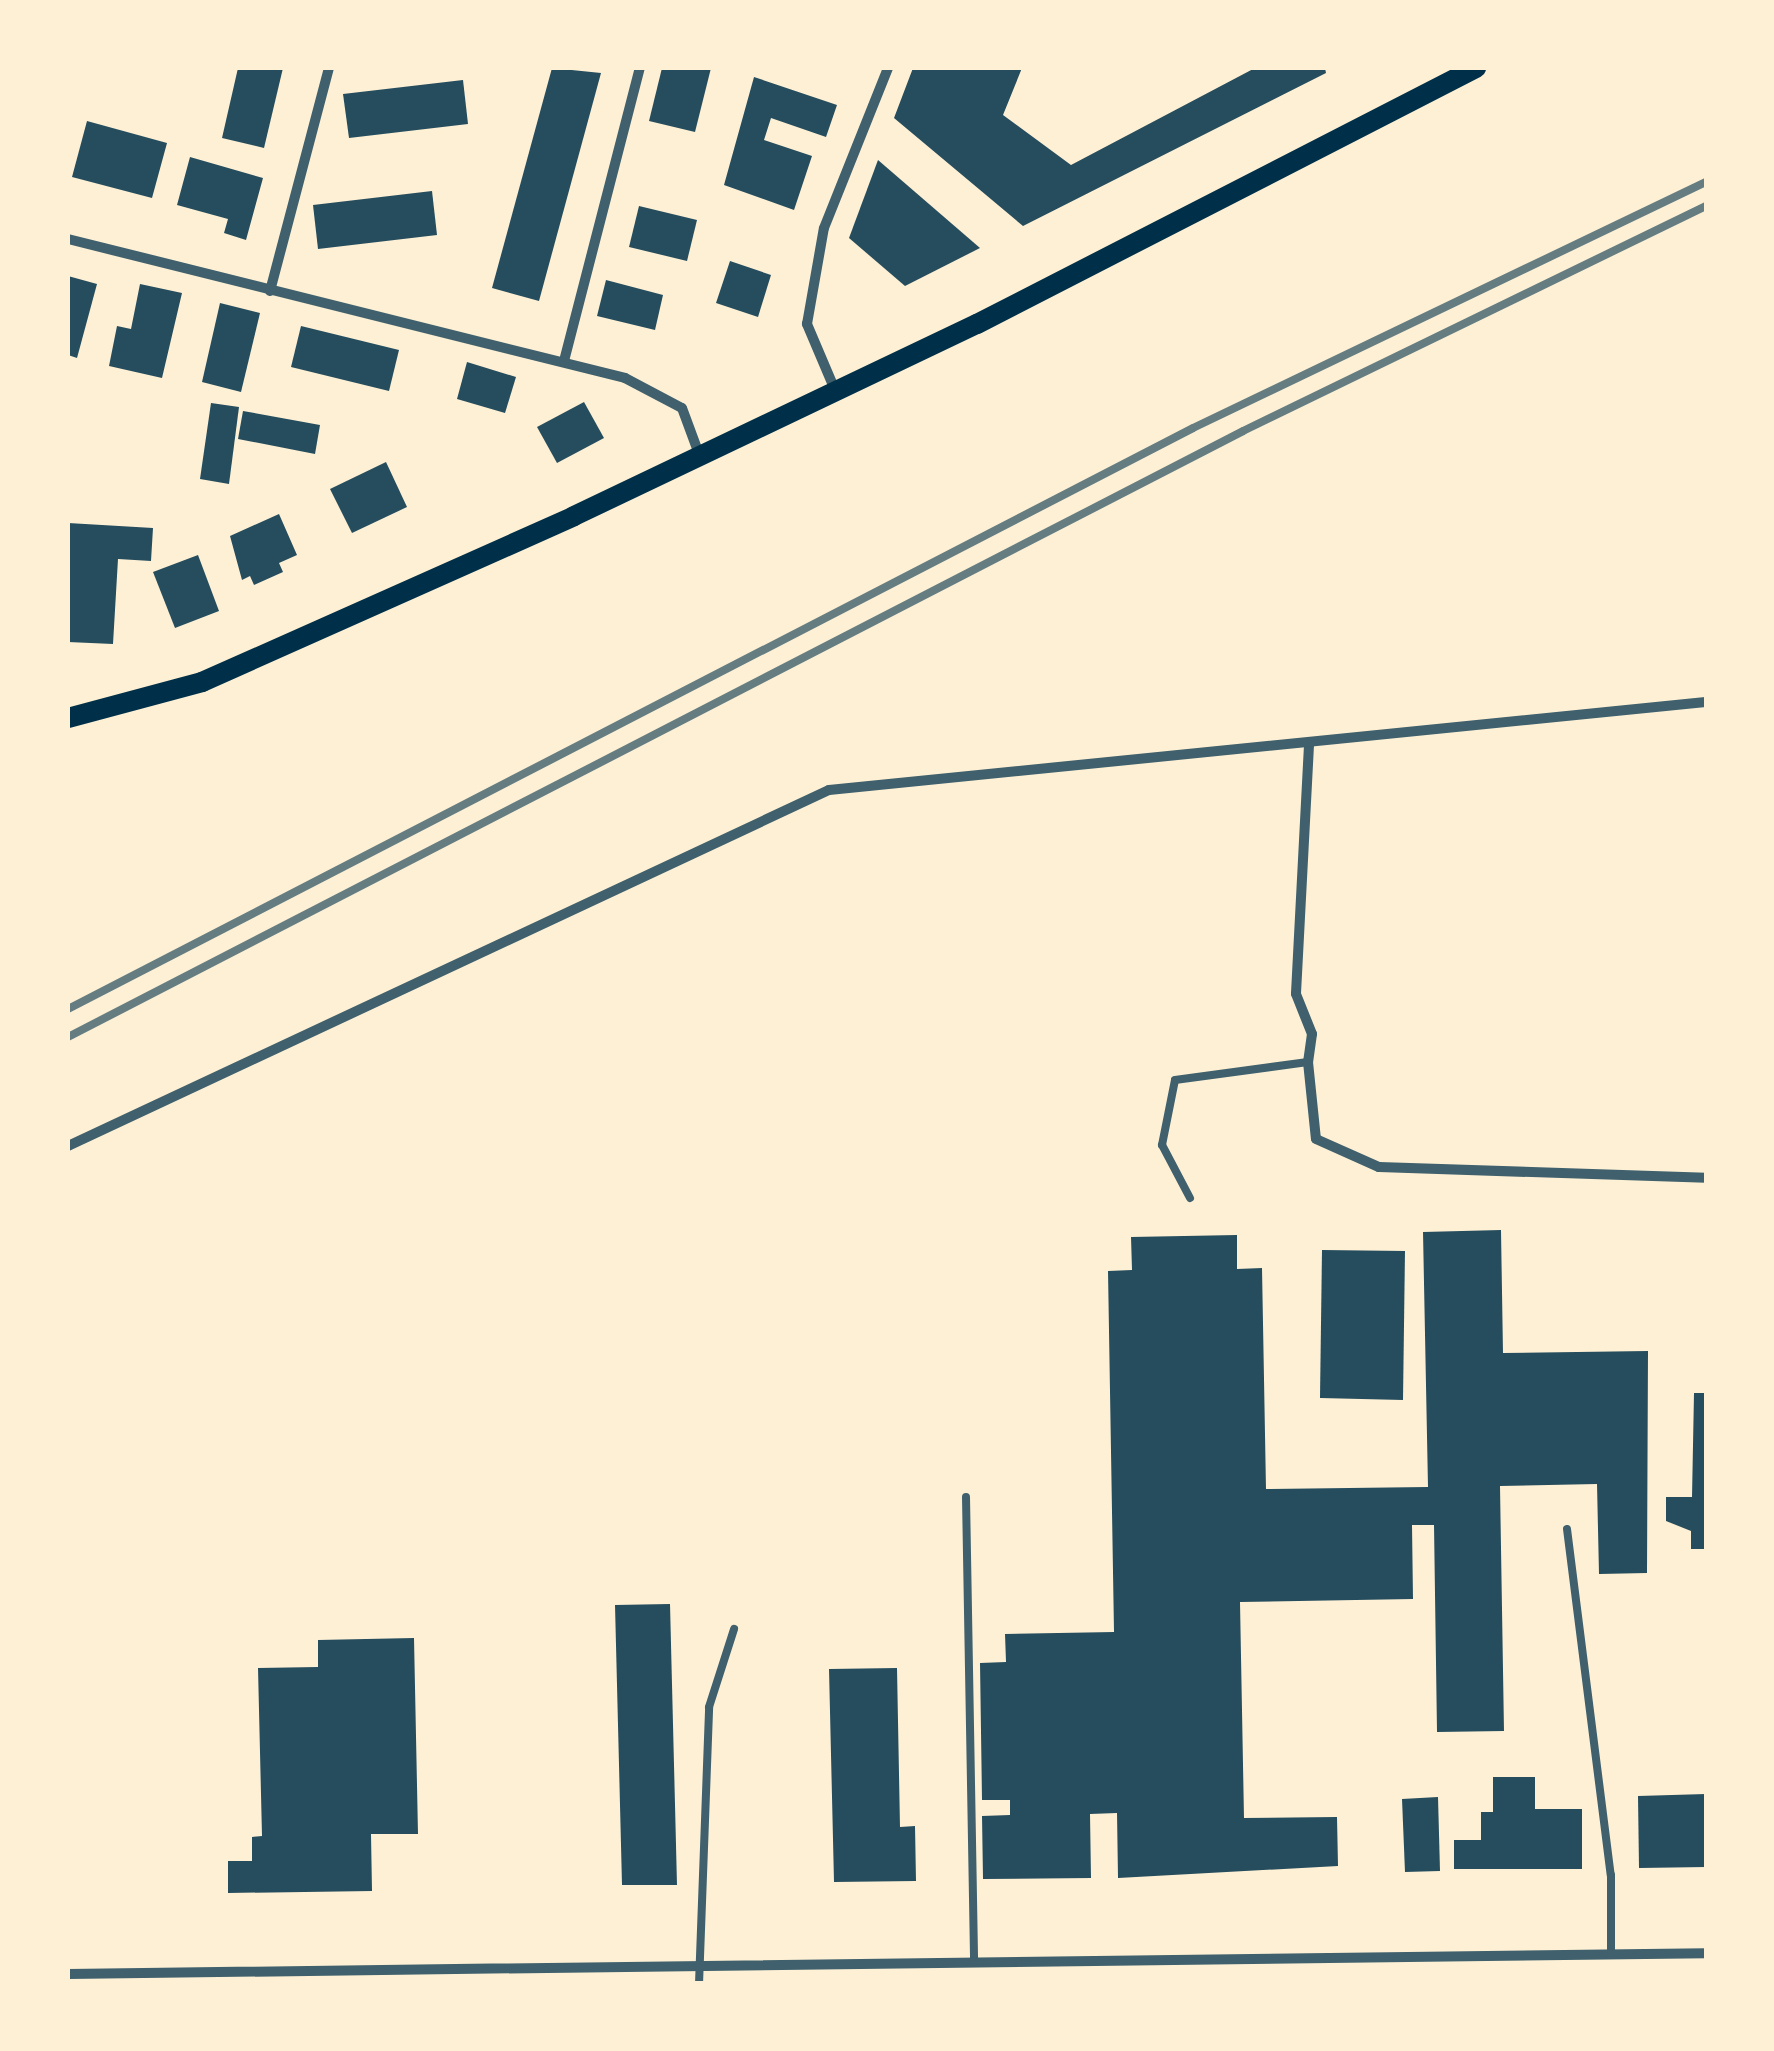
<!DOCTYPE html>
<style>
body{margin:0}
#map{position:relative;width:1774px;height:2051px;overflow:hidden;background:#fdf0d5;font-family:Figtree,sans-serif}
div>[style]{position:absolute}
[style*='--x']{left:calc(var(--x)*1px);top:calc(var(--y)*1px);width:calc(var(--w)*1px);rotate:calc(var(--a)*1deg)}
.building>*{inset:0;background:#264d5e}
.service>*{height:8px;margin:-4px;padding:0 4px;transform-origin:4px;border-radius:4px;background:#3f606c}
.minor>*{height:10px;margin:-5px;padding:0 5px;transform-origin:5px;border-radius:5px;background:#3f606c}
.secondary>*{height:20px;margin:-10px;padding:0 10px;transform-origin:10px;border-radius:10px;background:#003049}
.rail>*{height:8px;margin:-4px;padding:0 4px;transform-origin:4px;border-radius:4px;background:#657d81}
span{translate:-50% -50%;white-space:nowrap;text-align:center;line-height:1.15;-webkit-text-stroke:9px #fdf0d5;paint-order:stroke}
.frame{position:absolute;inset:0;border:70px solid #fdf0d5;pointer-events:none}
</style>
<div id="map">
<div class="building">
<i style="clip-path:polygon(238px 68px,283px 68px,264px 148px,222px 138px)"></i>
<i style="clip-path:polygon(552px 68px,601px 73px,539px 301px,492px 288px)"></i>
<i style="clip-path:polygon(662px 68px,711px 68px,695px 132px,649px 121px)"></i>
<i style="clip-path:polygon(913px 68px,1022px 68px,1003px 115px,1071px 165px,1255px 68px,1325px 68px,1326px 73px,1023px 226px,894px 118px)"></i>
<i style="clip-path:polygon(754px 77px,837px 105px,826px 137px,771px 118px,764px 140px,812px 156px,794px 210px,724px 185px)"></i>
<i style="clip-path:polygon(463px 80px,468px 124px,349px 138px,343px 94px)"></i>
<i style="clip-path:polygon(87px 121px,167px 143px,152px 198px,72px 177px)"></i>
<i style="clip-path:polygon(190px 157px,263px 178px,246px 240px,224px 233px,228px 219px,177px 205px)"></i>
<i style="clip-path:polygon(878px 160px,980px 248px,905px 286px,849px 238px)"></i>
<i style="clip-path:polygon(432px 191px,437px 235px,318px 249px,313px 205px)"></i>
<i style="clip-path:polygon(639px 206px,697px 220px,687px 261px,629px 247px)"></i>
<i style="clip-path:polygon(730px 261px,771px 275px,758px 317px,716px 303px)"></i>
<i style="clip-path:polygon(68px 276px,97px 284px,77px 358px,68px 355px)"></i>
<i style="clip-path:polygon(606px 280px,663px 295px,655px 330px,597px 316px)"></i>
<i style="clip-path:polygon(140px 284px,182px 293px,162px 378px,109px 366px,117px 326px,131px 329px)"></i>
<i style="clip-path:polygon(220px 303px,260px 313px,241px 392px,202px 382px)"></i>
<i style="clip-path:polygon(301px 326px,399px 350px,389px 391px,291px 367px)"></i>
<i style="clip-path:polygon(467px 362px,516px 377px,505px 413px,457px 399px)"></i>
<i style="clip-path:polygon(584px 402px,604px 438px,557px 463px,537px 427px)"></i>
<i style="clip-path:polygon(211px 403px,239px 407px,229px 484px,200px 479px)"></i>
<i style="clip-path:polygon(243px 411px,320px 425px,315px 454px,238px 439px)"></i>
<i style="clip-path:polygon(386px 462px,407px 507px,352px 533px,330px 489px)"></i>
<i style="clip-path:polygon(279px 514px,297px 555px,279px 563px,283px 572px,254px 585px,250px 576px,242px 580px,230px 536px)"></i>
<i style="clip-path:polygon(68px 523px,153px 528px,151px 561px,118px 559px,113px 644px,68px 642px)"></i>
<i style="clip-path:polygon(198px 555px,219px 611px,175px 628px,153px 572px)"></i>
<i style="clip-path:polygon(1501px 1230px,1503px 1353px,1648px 1351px,1647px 1573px,1599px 1574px,1597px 1484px,1500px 1486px,1504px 1731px,1437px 1732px,1434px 1525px,1412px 1525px,1413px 1599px,1240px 1602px,1244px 1818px,1337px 1817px,1338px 1866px,1118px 1878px,1117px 1813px,1090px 1814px,1091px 1878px,983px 1879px,982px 1816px,1010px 1815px,1010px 1800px,982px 1800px,980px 1663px,1006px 1662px,1005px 1634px,1114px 1632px,1108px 1271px,1132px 1270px,1131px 1237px,1237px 1235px,1237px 1269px,1262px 1268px,1266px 1489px,1428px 1487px,1423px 1232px)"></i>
<i style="clip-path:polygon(1322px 1250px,1405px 1251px,1403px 1400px,1320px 1398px)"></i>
<i style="clip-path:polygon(1694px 1393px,1706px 1393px,1706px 1549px,1691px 1549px,1691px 1531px,1666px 1521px,1666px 1497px,1692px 1497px)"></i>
<i style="clip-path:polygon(670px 1604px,677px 1885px,622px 1885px,615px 1605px)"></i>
<i style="clip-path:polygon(414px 1638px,418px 1834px,371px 1834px,372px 1891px,228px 1893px,228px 1861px,252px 1861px,252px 1837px,262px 1836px,258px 1668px,318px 1667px,318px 1640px)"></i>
<i style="clip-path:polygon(897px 1668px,900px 1827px,915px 1826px,916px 1881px,834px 1882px,829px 1669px)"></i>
<i style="clip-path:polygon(1493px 1777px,1535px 1777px,1535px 1809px,1582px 1809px,1582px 1869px,1454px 1869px,1454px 1840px,1481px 1840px,1481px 1812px,1493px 1812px)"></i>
<i style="clip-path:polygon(1706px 1794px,1706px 1867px,1639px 1868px,1638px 1796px)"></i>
<i style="clip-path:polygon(1438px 1797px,1440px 1871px,1405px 1872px,1402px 1799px)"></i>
</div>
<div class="service">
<i style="--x:1190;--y:1198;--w:60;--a:-117.8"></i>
<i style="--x:1162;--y:1145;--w:66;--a:-78.7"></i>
<i style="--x:1175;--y:1080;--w:134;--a:-7.7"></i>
<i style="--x:966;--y:1497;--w:466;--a:89"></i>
<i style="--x:1567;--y:1529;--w:349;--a:82.8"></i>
<i style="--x:1611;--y:1875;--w:79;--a:90"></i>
<i style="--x:699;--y:1984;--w:277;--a:-87.9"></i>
<i style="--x:709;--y:1707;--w:82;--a:-72.2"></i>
</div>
<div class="minor">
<i style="--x:68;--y:239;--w:574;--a:14.01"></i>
<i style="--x:625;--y:378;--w:64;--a:27.8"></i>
<i style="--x:682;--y:408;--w:49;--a:69.7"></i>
<i style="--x:270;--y:291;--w:231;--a:-75.2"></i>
<i style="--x:564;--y:361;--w:303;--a:-75.5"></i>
<i style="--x:835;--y:390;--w:72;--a:-113"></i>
<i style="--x:807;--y:324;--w:97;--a:-80"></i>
<i style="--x:824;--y:228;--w:172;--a:-68.2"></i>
<i style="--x:1309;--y:745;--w:249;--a:93"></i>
<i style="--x:1296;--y:994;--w:43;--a:68.2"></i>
<i style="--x:1312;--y:1034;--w:28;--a:98"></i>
<i style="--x:1308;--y:1062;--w:77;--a:84.1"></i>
<i style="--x:1316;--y:1139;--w:69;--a:24"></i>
<i style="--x:1379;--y:1167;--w:327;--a:1.9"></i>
<i style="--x:68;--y:1146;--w:840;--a:-25.07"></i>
<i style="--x:829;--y:790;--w:881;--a:-5.73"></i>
<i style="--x:68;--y:1974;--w:1638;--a:-0.73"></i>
</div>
<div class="secondary">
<i style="--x:68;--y:718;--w:139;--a:-15"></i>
<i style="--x:202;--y:682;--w:407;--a:-24"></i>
<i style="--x:574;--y:516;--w:446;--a:-25.5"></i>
<i style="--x:977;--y:324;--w:561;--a:-27.16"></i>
</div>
<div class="rail">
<i style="--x:68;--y:1009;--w:1266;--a:-27.31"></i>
<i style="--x:1193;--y:428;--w:569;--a:-25.62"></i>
<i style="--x:68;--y:1037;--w:1322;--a:-27.28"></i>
<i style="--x:1243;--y:431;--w:515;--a:-25.92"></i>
</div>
<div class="frame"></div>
</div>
